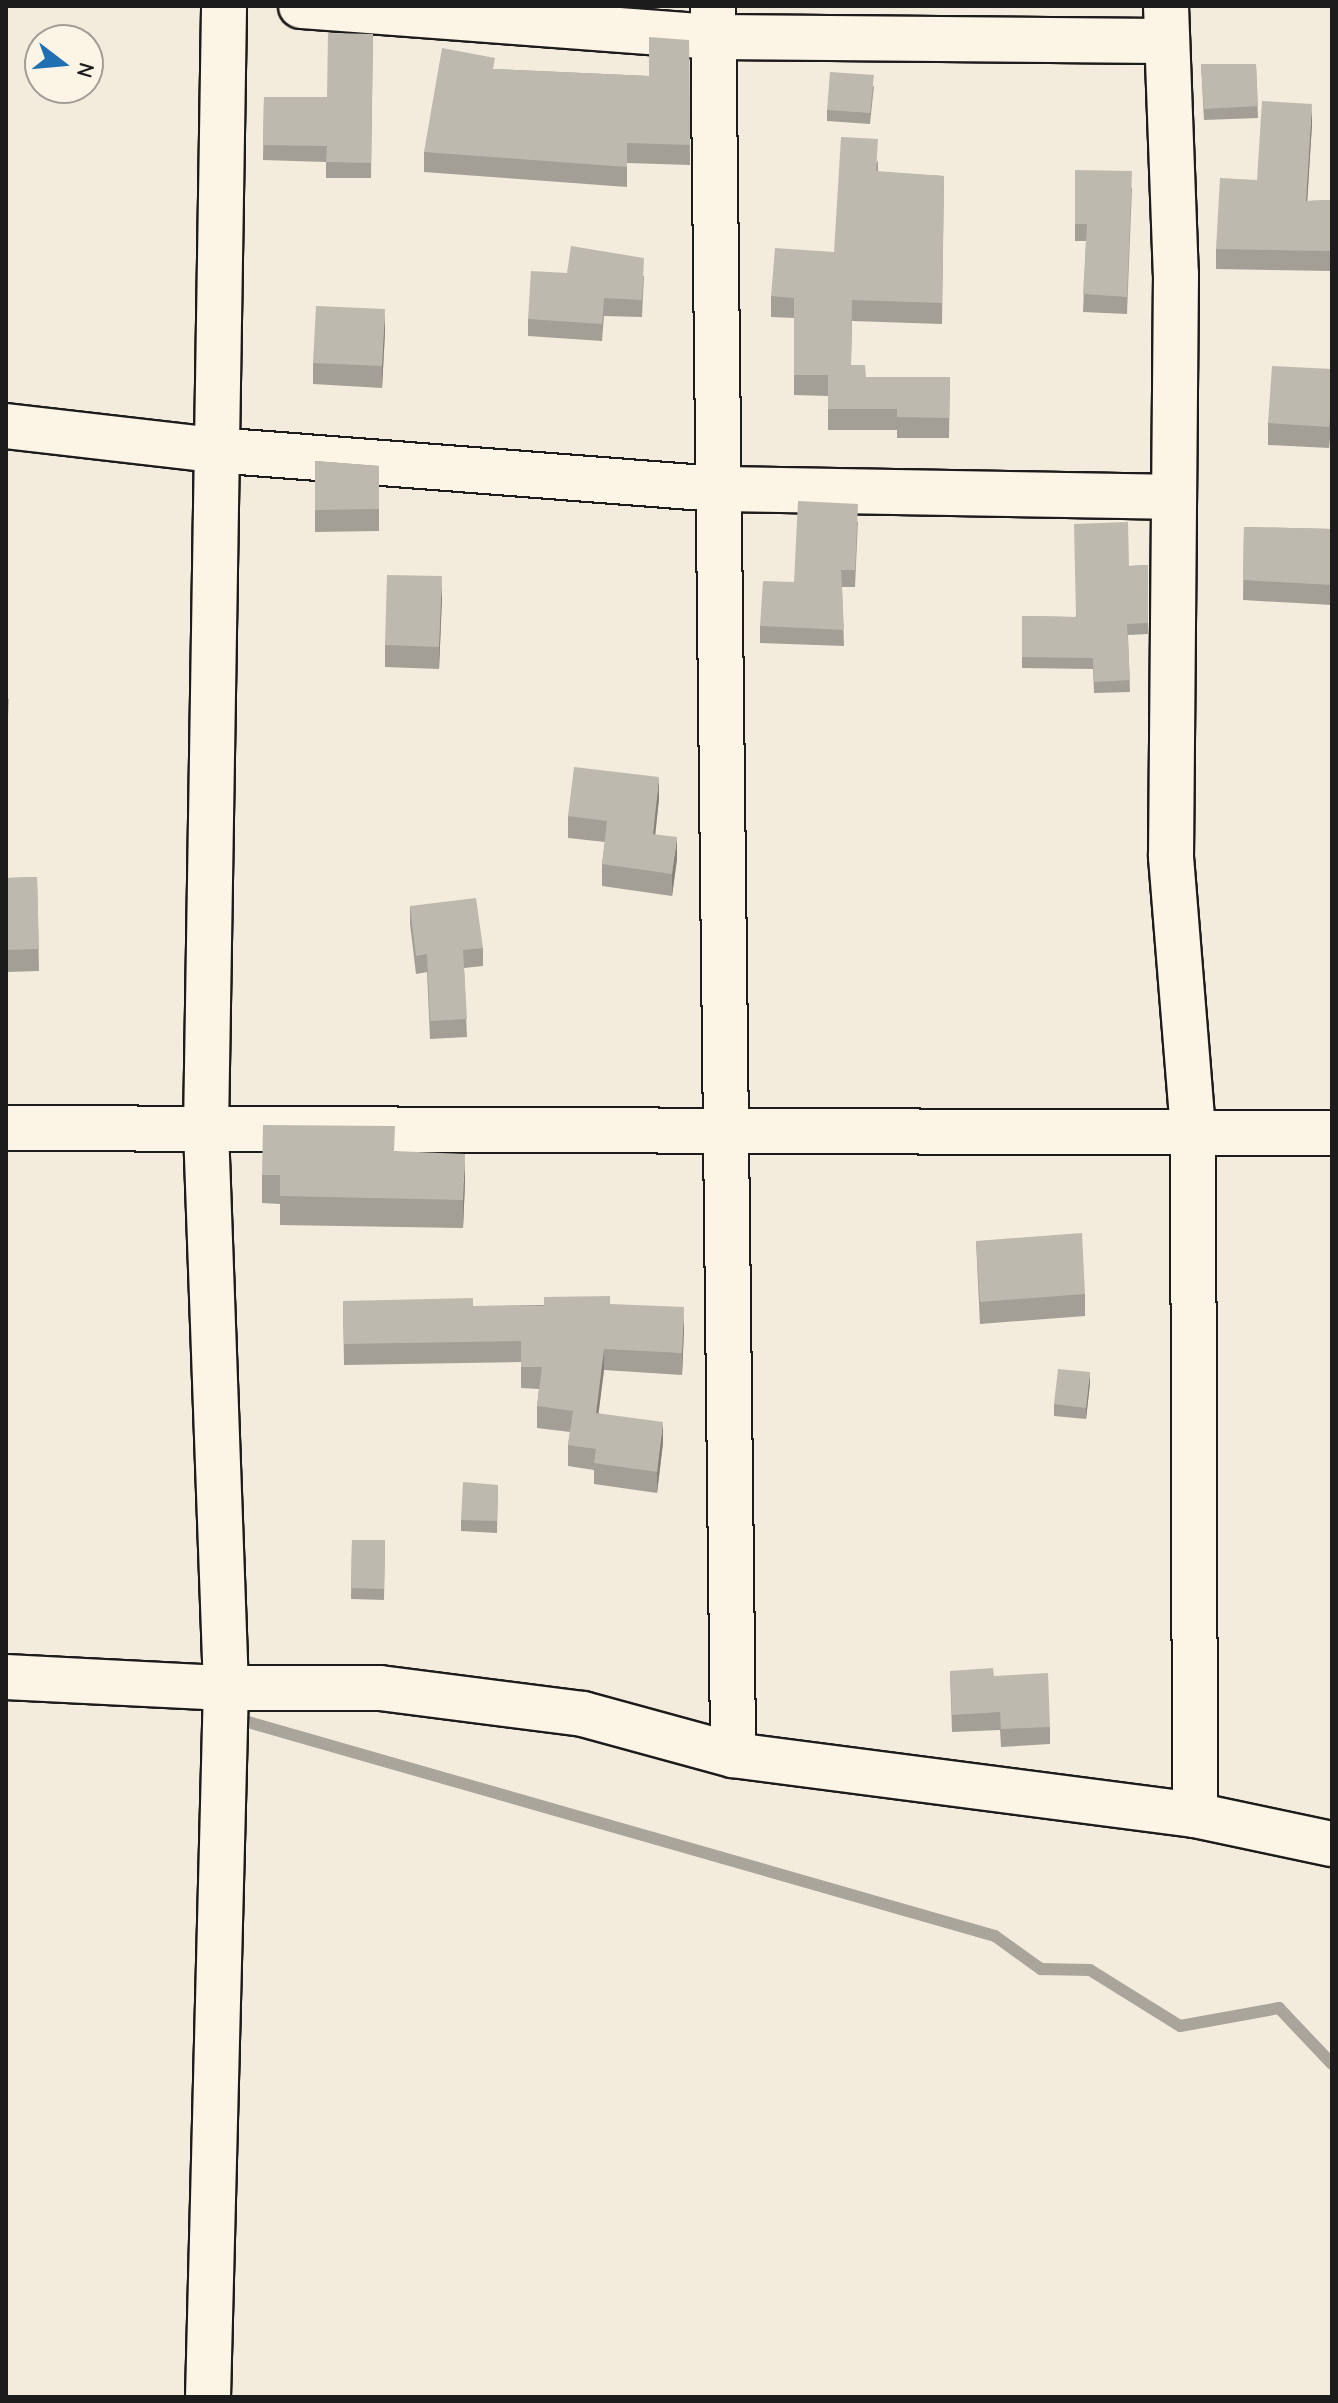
<!DOCTYPE html>
<style>
body{margin:0}
#map{position:relative;width:1338px;height:2403px;overflow:hidden;background:#f3ecdd;font-family:"Comic Neue",sans-serif}
div>[style]{position:absolute}
[style*='--x']{left:calc(var(--x)*1px);top:calc(var(--y)*1px);width:calc(var(--w)*1px);rotate:calc(var(--a)*1deg)}
.stream>*{height:12px;margin:-6px;padding:0 6px;transform-origin:6px;border-radius:6px;background:#aaa59b}
.roads{filter:drop-shadow(2px 0 #1c1c1c) drop-shadow(-2px 0 #1c1c1c) drop-shadow(0 2px #1c1c1c) drop-shadow(0 -2px #1c1c1c)}
.street>*{height:44px;margin:-22px;padding:0 22px;transform-origin:22px;border-radius:22px;background:#fcf5e5}
.secondary>*{height:44px;margin:-22px;padding:0 22px;transform-origin:22px;border-radius:22px;background:#fcf5e5}
.wall>*{inset:0;background:#a39f96}
.shaded-wall>*{inset:0;background:#85827a}
.building>*{inset:0;background:#beb9ae}
span{translate:-50% -50%;white-space:nowrap;text-align:center;line-height:1.15;-webkit-text-stroke:6px #fcf5e5;paint-order:stroke}
.frame{position:absolute;inset:0;border:8px solid #1c1c1c;pointer-events:none}
.north{position:absolute;left:24px;top:24px;width:80px;height:80px;box-sizing:border-box;background:#fcf5e5;border:2px solid #a29e95;border-radius:50%;rotate:106deg;font-size:22px;font-weight:700;line-height:32px;text-align:center;color:#1c1c1c}
.north::after{content:'';display:block;margin:auto;width:28px;height:36px;background:#1f6fb2;clip-path:polygon(50% 0,100% 100%,50% 72%,0 100%)}
</style>
<div id="map">
<div class="stream">
<i style="--x:248;--y:1722;--w:777;--a:15.99"></i>
<i style="--x:995;--y:1936;--w:57;--a:35.7"></i>
<i style="--x:1041;--y:1969;--w:49;--a:1.2"></i>
<i style="--x:1090;--y:1970;--w:106;--a:31.9"></i>
<i style="--x:1180;--y:2026;--w:101;--a:-10.3"></i>
<i style="--x:1279;--y:2008;--w:77;--a:46.6"></i>
</div>
<div class="roads">
<div class="street">
<i style="--x:301;--y:6;--w:413;--a:4.3"></i>
<i style="--x:713;--y:37;--w:453;--a:0.5"></i>
<i style="--x:713;--y:6;--w:1749;--a:89.34"></i>
<i style="--x:1166;--y:6;--w:268;--a:87.9"></i>
<i style="--x:1176;--y:274;--w:583;--a:90.49"></i>
<i style="--x:1171;--y:857;--w:273;--a:85.4"></i>
<i style="--x:1193;--y:1129;--w:686;--a:89.83"></i>
<i style="--x:6;--y:426;--w:210;--a:6.6"></i>
<i style="--x:215;--y:450;--w:504;--a:4.44"></i>
<i style="--x:717;--y:489;--w:455;--a:1"></i>
<i style="--x:6;--y:1128;--w:1326;--a:0.22"></i>
<i style="--x:226;--y:1688;--w:154;--a:0"></i>
<i style="--x:380;--y:1688;--w:205;--a:7.3"></i>
<i style="--x:583;--y:1714;--w:156;--a:15.3"></i>
<i style="--x:733;--y:1755;--w:466;--a:7.4"></i>
<i style="--x:1195;--y:1815;--w:140;--a:12"></i>
</div>
<div class="secondary">
<i style="--x:6;--y:1677;--w:220;--a:2.9"></i>
<i style="--x:208;--y:2397;--w:709;--a:-88.55"></i>
<i style="--x:226;--y:1688;--w:558;--a:-92.05"></i>
<i style="--x:206;--y:1130;--w:1124;--a:-89.08"></i>
</div>
</div>
<div class="wall">
<i style="clip-path:polygon(373px 34px,371px 178px,326px 178px,326px 162px,263px 160px,264px 97px,327px 97px)"></i>
<i style="clip-path:polygon(689px 40px,690px 165px,627px 163px,627px 187px,424px 172px,424px 152px,495px 69px,649px 76px)"></i>
<i style="clip-path:polygon(1201px 64px,1256px 64px,1258px 118px,1204px 120px)"></i>
<i style="clip-path:polygon(874px 86px,870px 124px,827px 121px,827px 110px)"></i>
<i style="clip-path:polygon(1312px 124px,1307px 201px,1332px 200px,1332px 271px,1216px 269px,1216px 249px,1257px 180px)"></i>
<i style="clip-path:polygon(878px 160px,878px 172px,944px 176px,942px 324px,852px 321px,851px 365px,866px 377px,950px 377px,949px 438px,897px 438px,897px 430px,828px 430px,828px 396px,794px 395px,794px 318px,771px 317px,771px 296px,834px 252px)"></i>
<i style="clip-path:polygon(1075px 170px,1132px 188px,1127px 314px,1083px 312px,1086px 241px,1075px 241px)"></i>
<i style="clip-path:polygon(567px 273px,644px 276px,642px 317px,604px 316px,602px 341px,528px 336px,528px 319px)"></i>
<i style="clip-path:polygon(385px 331px,382px 388px,313px 384px,313px 363px)"></i>
<i style="clip-path:polygon(1332px 369px,1332px 439px,1330px 439px,1329px 448px,1268px 445px,1268px 423px)"></i>
<i style="clip-path:polygon(315px 461px,379px 466px,379px 531px,315px 532px)"></i>
<i style="clip-path:polygon(858px 521px,855px 587px,842px 587px,844px 646px,760px 643px,760px 626px,794px 582px)"></i>
<i style="clip-path:polygon(1244px 527px,1332px 529px,1332px 605px,1243px 600px)"></i>
<i style="clip-path:polygon(1148px 565px,1148px 634px,1128px 635px,1130px 692px,1094px 693px,1093px 669px,1022px 668px,1022px 616px,1075px 617px,1129px 566px)"></i>
<i style="clip-path:polygon(442px 598px,439px 669px,385px 667px,385px 645px)"></i>
<i style="clip-path:polygon(659px 799px,655px 834px,677px 859px,672px 896px,602px 886px,602px 864px,605px 842px,568px 838px,568px 816px)"></i>
<i style="clip-path:polygon(37px 877px,39px 971px,6px 972px,6px 878px)"></i>
<i style="clip-path:polygon(410px 906px,483px 948px,483px 966px,464px 968px,467px 1037px,430px 1039px,427px 972px,416px 974px,410px 924px)"></i>
<i style="clip-path:polygon(395px 1151px,465px 1182px,463px 1228px,280px 1225px,280px 1204px,262px 1203px,262px 1175px)"></i>
<i style="clip-path:polygon(976px 1241px,1085px 1294px,1085px 1316px,980px 1324px)"></i>
<i style="clip-path:polygon(343px 1301px,473px 1306px,610px 1304px,684px 1329px,682px 1375px,604px 1370px,598px 1413px,663px 1443px,657px 1493px,594px 1484px,594px 1470px,568px 1466px,568px 1445px,570px 1432px,537px 1428px,537px 1406px,539px 1389px,521px 1388px,521px 1362px,344px 1365px)"></i>
<i style="clip-path:polygon(1090px 1383px,1086px 1419px,1054px 1416px,1054px 1404px)"></i>
<i style="clip-path:polygon(498px 1485px,497px 1533px,461px 1531px,461px 1520px)"></i>
<i style="clip-path:polygon(352px 1540px,385px 1540px,384px 1600px,351px 1599px)"></i>
<i style="clip-path:polygon(950px 1671px,994px 1676px,1050px 1727px,1050px 1744px,1001px 1747px,1000px 1730px,952px 1732px)"></i>
</div>
<div class="shaded-wall">
<i style="clip-path:polygon(1312px 104px,1312px 124px,1306px 221px,1306px 201px)"></i>
<i style="clip-path:polygon(385px 309px,385px 331px,382px 388px,382px 366px)"></i>
<i style="clip-path:polygon(442px 576px,442px 598px,439px 669px,439px 647px)"></i>
<i style="clip-path:polygon(659px 777px,659px 799px,653px 856px,653px 834px)"></i>
<i style="clip-path:polygon(677px 837px,677px 859px,672px 896px,672px 874px)"></i>
<i style="clip-path:polygon(465px 1154px,465px 1182px,463px 1228px,463px 1200px)"></i>
<i style="clip-path:polygon(684px 1307px,684px 1329px,682px 1375px,682px 1353px)"></i>
<i style="clip-path:polygon(604px 1349px,604px 1370px,596px 1434px,596px 1413px)"></i>
<i style="clip-path:polygon(1090px 1372px,1090px 1383px,1086px 1419px,1086px 1408px)"></i>
<i style="clip-path:polygon(663px 1422px,663px 1443px,657px 1493px,657px 1472px)"></i>
</div>
<div class="building">
<i style="clip-path:polygon(328px 33px,373px 34px,371px 163px,326px 162px,327px 146px,263px 145px,264px 97px,327px 97px)"></i>
<i style="clip-path:polygon(649px 37px,689px 40px,690px 145px,627px 143px,627px 167px,424px 152px,442px 48px,495px 58px,493px 69px,649px 76px)"></i>
<i style="clip-path:polygon(1201px 64px,1256px 64px,1258px 106px,1204px 109px)"></i>
<i style="clip-path:polygon(830px 72px,874px 75px,870px 113px,827px 110px)"></i>
<i style="clip-path:polygon(1262px 101px,1312px 104px,1306px 201px,1332px 200px,1332px 251px,1216px 249px,1220px 178px,1257px 180px)"></i>
<i style="clip-path:polygon(841px 137px,878px 139px,876px 171px,944px 176px,942px 303px,852px 300px,851px 365px,865px 365px,866px 377px,950px 377px,949px 418px,897px 417px,897px 409px,828px 409px,828px 375px,794px 375px,794px 298px,771px 296px,775px 248px,834px 252px)"></i>
<i style="clip-path:polygon(1075px 170px,1132px 171px,1127px 297px,1083px 294px,1087px 224px,1075px 224px)"></i>
<i style="clip-path:polygon(571px 246px,644px 258px,642px 300px,604px 298px,602px 324px,528px 319px,531px 271px,567px 273px)"></i>
<i style="clip-path:polygon(316px 306px,385px 309px,382px 366px,313px 363px)"></i>
<i style="clip-path:polygon(1272px 366px,1332px 369px,1332px 417px,1330px 417px,1329px 427px,1268px 423px)"></i>
<i style="clip-path:polygon(315px 461px,379px 466px,379px 509px,315px 510px)"></i>
<i style="clip-path:polygon(798px 501px,858px 504px,855px 570px,841px 570px,844px 630px,760px 626px,763px 581px,794px 582px)"></i>
<i style="clip-path:polygon(1128px 522px,1129px 566px,1148px 565px,1148px 623px,1127px 624px,1130px 680px,1094px 682px,1093px 658px,1022px 657px,1022px 616px,1076px 617px,1074px 524px)"></i>
<i style="clip-path:polygon(1244px 527px,1332px 529px,1332px 585px,1243px 580px)"></i>
<i style="clip-path:polygon(387px 575px,442px 576px,439px 647px,385px 645px)"></i>
<i style="clip-path:polygon(6px 698px,9px 699px,6px 756px)"></i>
<i style="clip-path:polygon(574px 767px,659px 777px,653px 834px,677px 837px,672px 874px,602px 864px,607px 821px,568px 816px)"></i>
<i style="clip-path:polygon(37px 877px,39px 949px,6px 950px,6px 878px)"></i>
<i style="clip-path:polygon(476px 898px,483px 948px,463px 950px,467px 1019px,430px 1021px,427px 954px,416px 956px,410px 906px)"></i>
<i style="clip-path:polygon(263px 1125px,395px 1126px,394px 1151px,465px 1154px,463px 1200px,280px 1196px,280px 1175px,262px 1175px)"></i>
<i style="clip-path:polygon(1082px 1233px,1085px 1294px,980px 1302px,976px 1241px)"></i>
<i style="clip-path:polygon(610px 1296px,610px 1304px,684px 1307px,682px 1353px,604px 1349px,596px 1413px,663px 1422px,657px 1472px,594px 1463px,596px 1449px,568px 1445px,573px 1411px,537px 1406px,542px 1367px,521px 1367px,521px 1341px,344px 1344px,343px 1301px,473px 1298px,473px 1306px,544px 1306px,544px 1297px)"></i>
<i style="clip-path:polygon(1058px 1369px,1090px 1372px,1086px 1408px,1054px 1404px)"></i>
<i style="clip-path:polygon(463px 1482px,498px 1485px,497px 1521px,461px 1520px)"></i>
<i style="clip-path:polygon(352px 1540px,385px 1540px,384px 1589px,351px 1588px)"></i>
<i style="clip-path:polygon(993px 1668px,994px 1676px,1048px 1673px,1050px 1727px,1001px 1729px,1000px 1712px,952px 1715px,950px 1671px)"></i>
</div>
<div class="frame"></div>
<div class="north">N</div>
</div>
